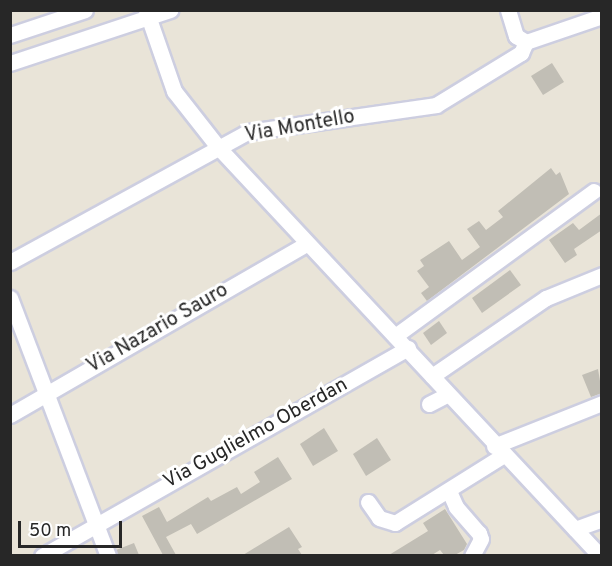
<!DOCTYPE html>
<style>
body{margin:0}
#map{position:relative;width:612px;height:566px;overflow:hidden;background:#e9e4d8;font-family:Overpass,sans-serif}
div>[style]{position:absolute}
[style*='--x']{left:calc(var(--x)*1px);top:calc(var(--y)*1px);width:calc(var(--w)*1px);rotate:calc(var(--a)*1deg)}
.building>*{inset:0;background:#c1beb5}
.roads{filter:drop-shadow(2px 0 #cdcee0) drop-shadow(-2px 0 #cdcee0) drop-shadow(0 2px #cdcee0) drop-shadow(0 -2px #cdcee0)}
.minor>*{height:15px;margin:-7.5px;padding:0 7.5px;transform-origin:7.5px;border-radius:7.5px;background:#fff}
span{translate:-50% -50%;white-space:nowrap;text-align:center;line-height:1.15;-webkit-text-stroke:6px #fff;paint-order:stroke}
.street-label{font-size:20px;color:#272727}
.frame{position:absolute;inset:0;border:12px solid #272727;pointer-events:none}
.scale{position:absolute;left:18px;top:521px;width:104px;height:27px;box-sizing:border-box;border:3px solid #272727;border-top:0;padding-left:8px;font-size:18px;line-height:21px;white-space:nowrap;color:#272727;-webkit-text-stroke:4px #fff;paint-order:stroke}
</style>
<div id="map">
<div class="building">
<i style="clip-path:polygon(552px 63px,564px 82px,543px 95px,531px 76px)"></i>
<i style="clip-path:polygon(551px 168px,556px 175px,560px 172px,569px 194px,427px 301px,421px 293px,429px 287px,417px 271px,424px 266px,420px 260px,449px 241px,462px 260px,480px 247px,467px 229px,479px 221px,486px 230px,503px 217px,498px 211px)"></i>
<i style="clip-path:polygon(602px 213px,602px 230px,574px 249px,577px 255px,565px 263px,549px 240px,573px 223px,579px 230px)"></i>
<i style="clip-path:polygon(510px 270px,521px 285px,482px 313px,472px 298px)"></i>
<i style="clip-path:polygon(439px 321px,447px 333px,431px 345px,423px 333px)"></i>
<i style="clip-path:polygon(598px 369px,602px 393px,591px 397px,582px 375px)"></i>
<i style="clip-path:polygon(324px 428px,338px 451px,313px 466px,300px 444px)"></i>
<i style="clip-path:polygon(377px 438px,391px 460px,366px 476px,353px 454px)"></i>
<i style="clip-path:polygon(278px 457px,292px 479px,197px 534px,191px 524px,166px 537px,176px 555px,163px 555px,142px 516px,159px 507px,167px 522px,208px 497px,211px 501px,237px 487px,241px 494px,260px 482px,254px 472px)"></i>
<i style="clip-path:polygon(445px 509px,467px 544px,464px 550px,455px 555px,444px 555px,440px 550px,432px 555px,389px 555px,428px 531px,423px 523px)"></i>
<i style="clip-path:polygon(289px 527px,302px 547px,298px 549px,302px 555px,243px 555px)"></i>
<i style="clip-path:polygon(134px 543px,139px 555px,117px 555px,116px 550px)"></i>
</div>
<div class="roads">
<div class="minor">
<i style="--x:146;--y:10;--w:86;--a:70.9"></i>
<i style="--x:174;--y:91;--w:71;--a:51.8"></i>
<i style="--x:218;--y:147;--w:560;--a:46.95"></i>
<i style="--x:508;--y:10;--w:27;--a:73"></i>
<i style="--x:516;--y:36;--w:12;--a:31"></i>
<i style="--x:526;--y:42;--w:80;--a:-18.9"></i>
<i style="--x:10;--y:35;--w:79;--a:-18.4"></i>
<i style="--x:10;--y:63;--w:169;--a:-18.3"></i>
<i style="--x:10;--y:262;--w:270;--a:-28.7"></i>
<i style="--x:247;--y:132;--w:191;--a:-8.1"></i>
<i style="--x:436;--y:105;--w:100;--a:-31.5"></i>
<i style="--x:521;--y:53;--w:12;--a:-66"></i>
<i style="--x:10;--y:298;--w:276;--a:69.2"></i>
<i style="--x:395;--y:336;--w:246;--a:-36.1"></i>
<i style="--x:432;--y:376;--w:138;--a:-34.4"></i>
<i style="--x:546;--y:298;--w:61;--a:-22.3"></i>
<i style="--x:429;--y:404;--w:20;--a:-27"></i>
<i style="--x:10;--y:415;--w:342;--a:-30"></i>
<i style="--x:494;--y:446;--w:116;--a:-21.7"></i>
<i style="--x:449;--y:491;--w:17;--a:66"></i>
<i style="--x:456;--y:507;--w:35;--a:49"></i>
<i style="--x:479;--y:533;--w:6;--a:72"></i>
<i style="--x:481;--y:539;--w:19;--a:118"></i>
<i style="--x:368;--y:502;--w:19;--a:55"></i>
<i style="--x:379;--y:518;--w:17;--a:17"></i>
<i style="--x:395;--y:523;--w:128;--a:-32"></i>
<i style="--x:575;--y:529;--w:29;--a:-20"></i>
<i style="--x:42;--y:556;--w:421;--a:-29.6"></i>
</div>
</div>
<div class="street-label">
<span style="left:300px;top:127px;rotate:-10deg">Via Montello</span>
<span style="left:158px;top:329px;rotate:-30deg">Via Nazario Sauro</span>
<span style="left:256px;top:434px;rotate:-29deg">Via Guglielmo Oberdan</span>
</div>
<div class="frame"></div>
<div class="scale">50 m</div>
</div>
